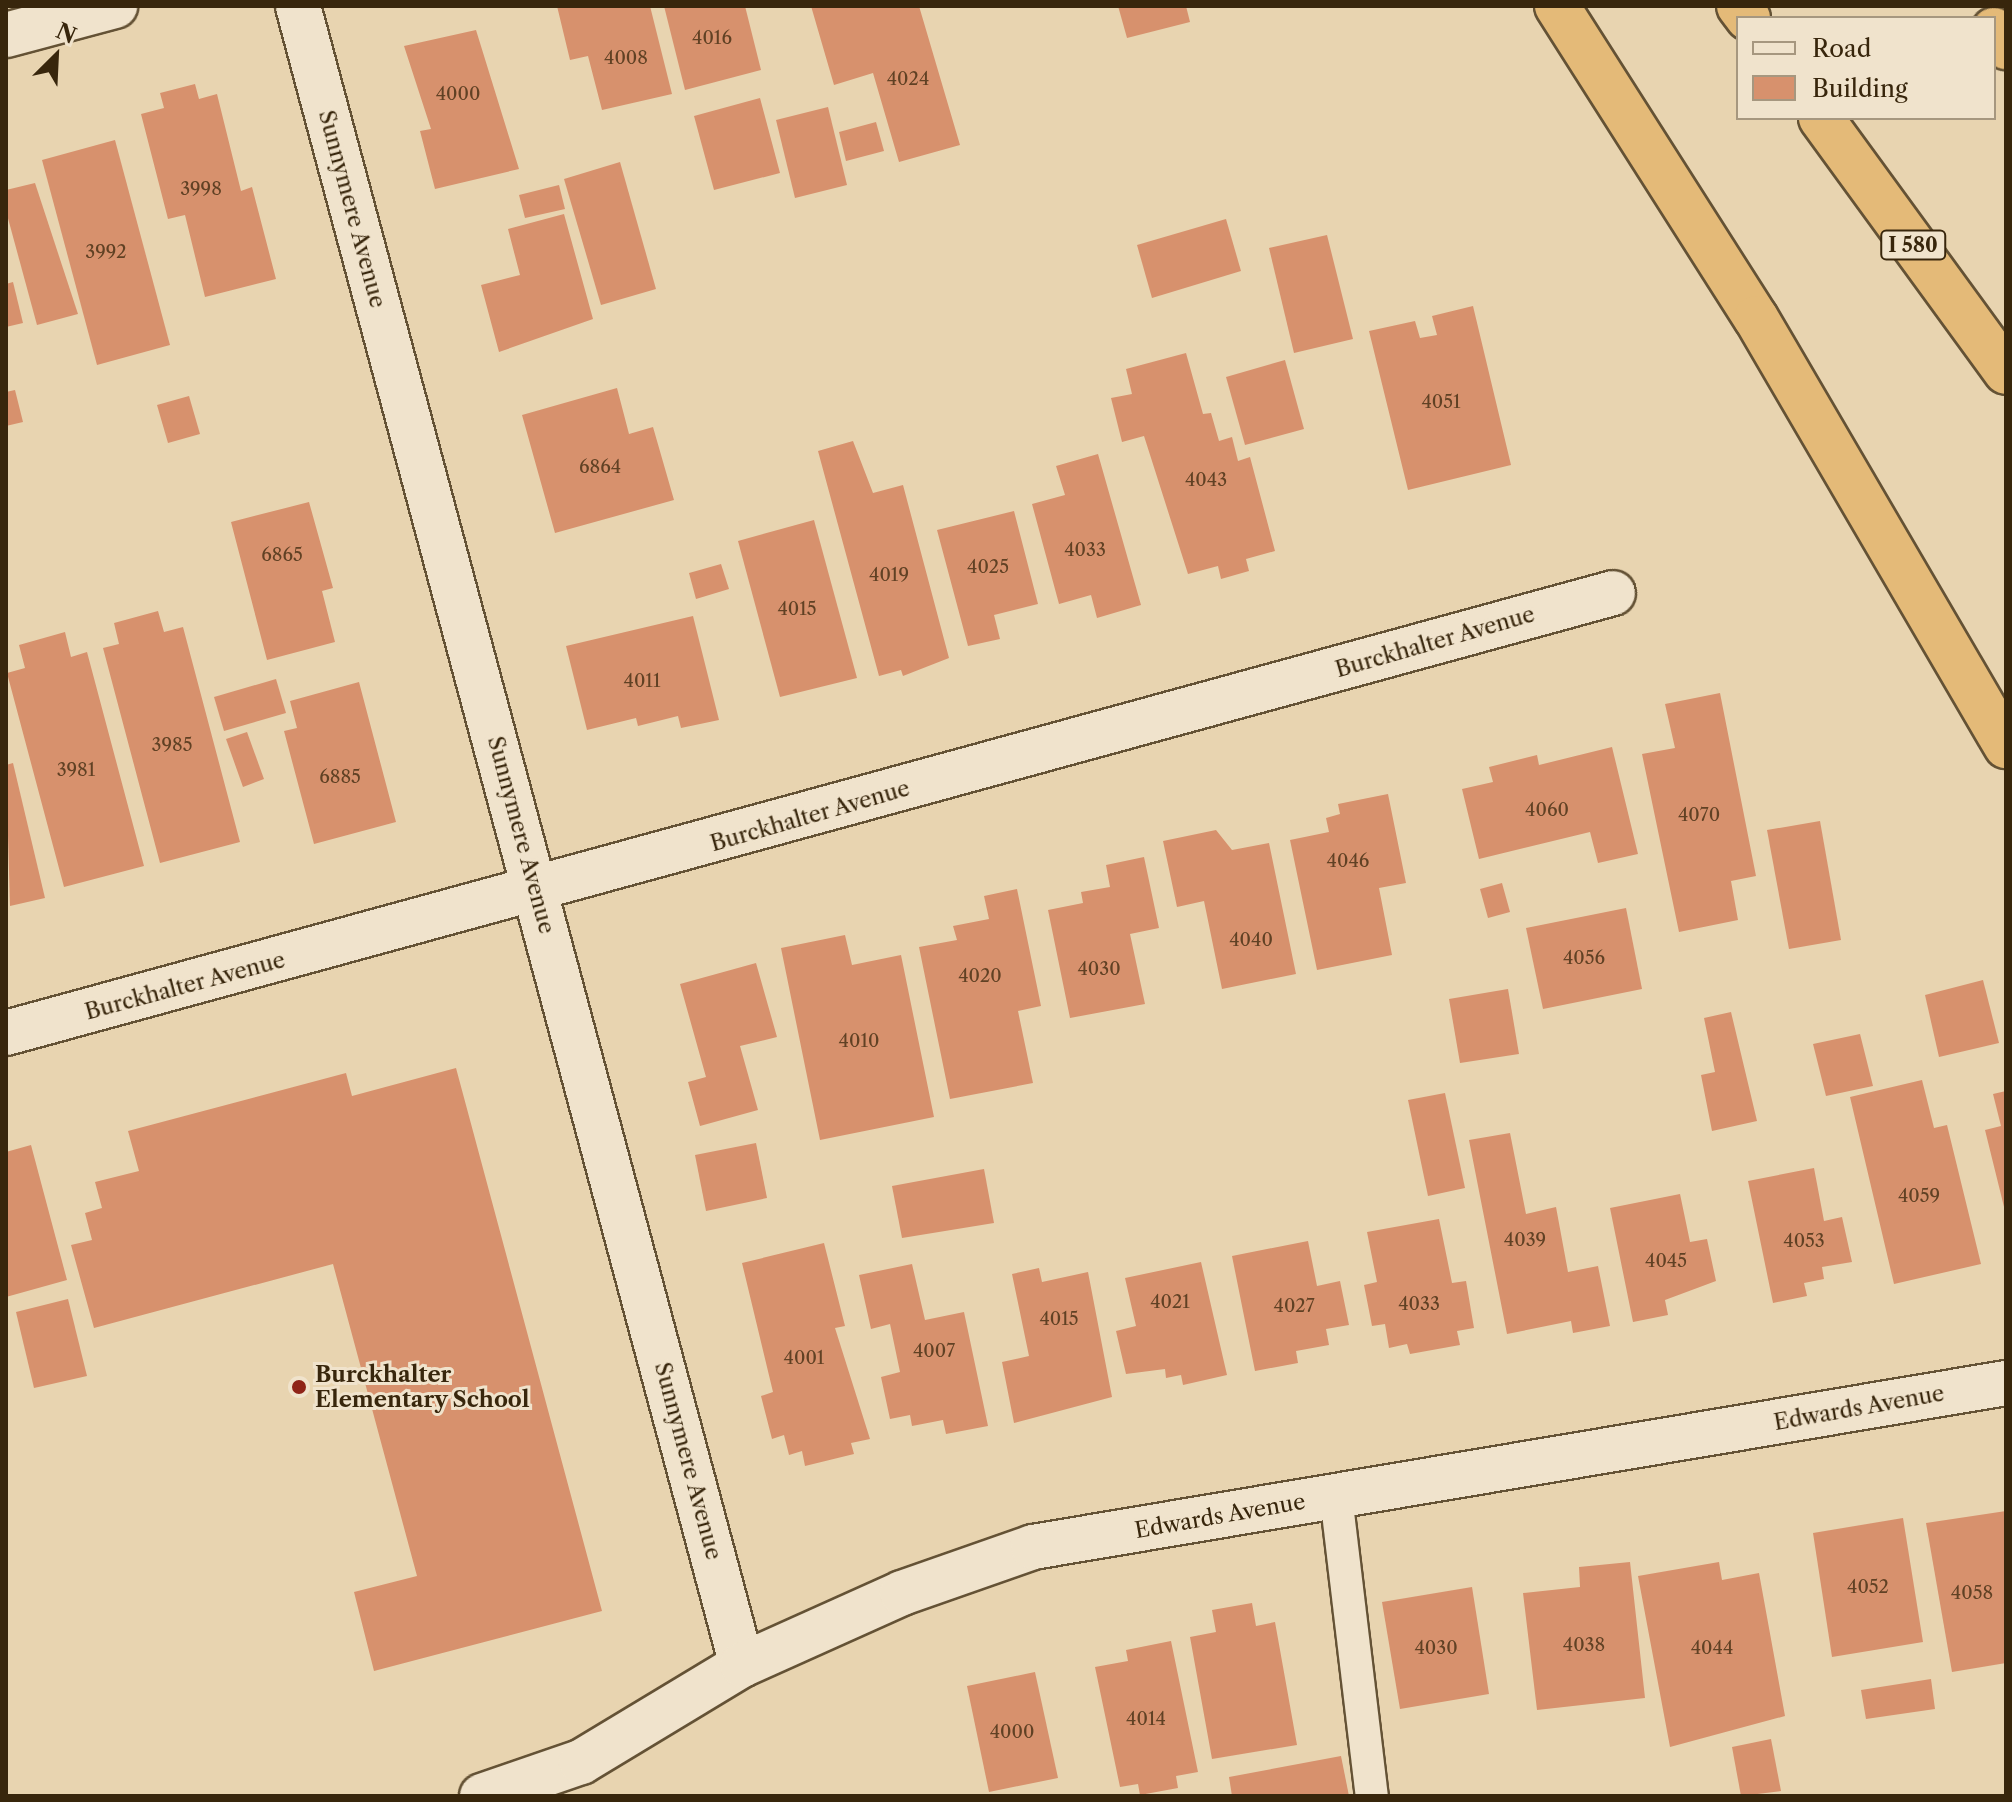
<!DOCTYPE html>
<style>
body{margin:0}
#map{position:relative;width:2012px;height:1802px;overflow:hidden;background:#e8d4b0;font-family:"Libre Caslon Text",serif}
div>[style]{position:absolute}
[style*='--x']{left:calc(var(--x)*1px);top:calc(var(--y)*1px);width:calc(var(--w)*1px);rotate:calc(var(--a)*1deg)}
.building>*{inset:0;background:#d7916d}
.roads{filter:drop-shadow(2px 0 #645235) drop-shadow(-2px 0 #645235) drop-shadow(0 2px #645235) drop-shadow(0 -2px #645235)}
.lane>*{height:32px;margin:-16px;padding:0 16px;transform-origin:16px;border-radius:16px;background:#f0e3cc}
.street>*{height:44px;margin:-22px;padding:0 22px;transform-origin:22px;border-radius:22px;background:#f0e3cc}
.secondary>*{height:44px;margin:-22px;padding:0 22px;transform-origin:22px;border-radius:22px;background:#f0e3cc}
.highway>*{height:44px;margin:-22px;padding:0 22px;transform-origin:22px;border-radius:22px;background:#e4ba78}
.dots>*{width:22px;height:22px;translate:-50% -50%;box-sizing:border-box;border:4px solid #f0e3cc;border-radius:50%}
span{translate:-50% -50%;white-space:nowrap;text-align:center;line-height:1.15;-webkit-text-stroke:6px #f0e3cc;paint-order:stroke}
.number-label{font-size:18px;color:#604124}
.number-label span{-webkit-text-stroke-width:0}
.shield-label span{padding:2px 6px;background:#f0e3cc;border:2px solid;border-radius:6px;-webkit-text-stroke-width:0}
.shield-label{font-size:20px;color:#38260c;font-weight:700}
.street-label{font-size:22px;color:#38260c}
.poi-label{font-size:22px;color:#38260c;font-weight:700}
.left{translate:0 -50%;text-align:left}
.frame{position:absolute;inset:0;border:8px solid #38260c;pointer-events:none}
.legend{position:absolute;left:1736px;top:16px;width:260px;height:104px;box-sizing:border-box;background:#f0e3cc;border:2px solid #a6977f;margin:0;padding:10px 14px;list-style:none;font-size:24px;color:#38260c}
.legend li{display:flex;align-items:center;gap:16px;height:40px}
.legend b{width:40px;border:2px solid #a6977f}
.north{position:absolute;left:16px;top:16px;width:80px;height:80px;-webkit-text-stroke:6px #f0e3cc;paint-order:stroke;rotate:24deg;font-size:22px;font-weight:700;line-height:32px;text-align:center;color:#38260c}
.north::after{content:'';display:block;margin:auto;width:28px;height:36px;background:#38260c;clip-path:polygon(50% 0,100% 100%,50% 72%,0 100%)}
</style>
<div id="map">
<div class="building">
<i style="clip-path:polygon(557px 6px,650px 6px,672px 94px,602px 110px,588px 56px,570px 60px)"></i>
<i style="clip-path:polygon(664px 6px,745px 6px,761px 70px,685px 90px)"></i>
<i style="clip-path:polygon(811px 6px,919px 6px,960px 145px,899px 162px,873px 73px,834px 85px)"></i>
<i style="clip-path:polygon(1118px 6px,1186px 6px,1190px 22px,1127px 38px)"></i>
<i style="clip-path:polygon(476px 30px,519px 169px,435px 189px,420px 131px,431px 129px,404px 46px)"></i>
<i style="clip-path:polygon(195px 84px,199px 99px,217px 94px,241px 191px,252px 187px,276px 279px,205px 297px,185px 215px,168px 219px,141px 114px,164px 108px,160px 93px)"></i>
<i style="clip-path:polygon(760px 98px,780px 173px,714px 190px,694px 116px)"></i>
<i style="clip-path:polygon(828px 107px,847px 185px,795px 198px,776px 120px)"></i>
<i style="clip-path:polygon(876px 122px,884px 151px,846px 161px,839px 132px)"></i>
<i style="clip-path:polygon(115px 140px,170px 345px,97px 365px,42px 160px)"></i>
<i style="clip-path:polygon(620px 162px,656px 289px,601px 305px,564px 179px)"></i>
<i style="clip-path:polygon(35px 183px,78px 314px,37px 325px,6px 211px,6px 190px)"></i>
<i style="clip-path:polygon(559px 185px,565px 209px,525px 218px,519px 195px)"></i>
<i style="clip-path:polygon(564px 214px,593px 319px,499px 352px,481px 285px,520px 275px,508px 229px)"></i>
<i style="clip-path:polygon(1226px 219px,1241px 271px,1152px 298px,1137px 245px)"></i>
<i style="clip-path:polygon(1327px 235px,1353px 339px,1294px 353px,1269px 248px)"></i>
<i style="clip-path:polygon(13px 282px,23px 323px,6px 327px,6px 284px)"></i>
<i style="clip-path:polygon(1473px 306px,1511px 465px,1408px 490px,1369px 331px,1415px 321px,1420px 338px,1437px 335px,1432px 316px)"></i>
<i style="clip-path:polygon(1186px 353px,1203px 414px,1211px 413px,1219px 441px,1232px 437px,1238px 461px,1250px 457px,1275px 551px,1246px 559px,1249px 571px,1221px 579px,1218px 566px,1188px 574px,1144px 436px,1122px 442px,1111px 398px,1132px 394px,1126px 369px)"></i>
<i style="clip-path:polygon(1285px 360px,1304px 429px,1245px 445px,1226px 377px)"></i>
<i style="clip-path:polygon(617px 388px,629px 434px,653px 427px,674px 500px,555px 533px,522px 415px)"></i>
<i style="clip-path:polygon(15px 390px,23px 422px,6px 426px,6px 392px)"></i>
<i style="clip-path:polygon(189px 396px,200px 434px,168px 443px,157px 405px)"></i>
<i style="clip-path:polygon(853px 441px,873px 493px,903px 485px,949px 658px,903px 676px,901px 670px,879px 676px,818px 451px)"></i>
<i style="clip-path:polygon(1098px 454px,1141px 605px,1097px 618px,1091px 595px,1059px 604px,1032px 504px,1065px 495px,1056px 466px)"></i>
<i style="clip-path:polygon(309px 502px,333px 588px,322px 591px,335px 642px,267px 660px,231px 522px)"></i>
<i style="clip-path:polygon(1014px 511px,1038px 604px,994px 615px,1000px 639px,968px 646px,937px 530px)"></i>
<i style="clip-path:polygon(814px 520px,857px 678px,780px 697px,738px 541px)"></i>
<i style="clip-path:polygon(721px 564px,729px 589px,696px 599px,689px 573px)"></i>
<i style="clip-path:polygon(158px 611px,164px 632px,183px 627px,240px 842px,160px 863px,103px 648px,119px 644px,114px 623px)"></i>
<i style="clip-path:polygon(693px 616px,719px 720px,681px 728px,678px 716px,638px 726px,636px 718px,587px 730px,566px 646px)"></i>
<i style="clip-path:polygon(65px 632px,71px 657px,87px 652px,144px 866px,64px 887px,7px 673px,25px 668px,19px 645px)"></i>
<i style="clip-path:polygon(276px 679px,286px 713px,224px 731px,214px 697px)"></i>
<i style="clip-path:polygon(359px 682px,396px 822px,314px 844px,284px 731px,297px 728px,290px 701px)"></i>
<i style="clip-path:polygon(1720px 693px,1756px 876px,1731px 881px,1738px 920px,1679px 932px,1642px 754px,1675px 748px,1665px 704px)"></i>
<i style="clip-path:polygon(247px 732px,264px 779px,243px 787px,226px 739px)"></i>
<i style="clip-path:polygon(1612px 747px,1638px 854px,1598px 863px,1590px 832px,1479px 859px,1462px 789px,1493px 782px,1489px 767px,1537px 755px,1539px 765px)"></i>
<i style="clip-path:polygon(13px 763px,45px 898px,10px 906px,6px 765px)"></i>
<i style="clip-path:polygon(1388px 794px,1406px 883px,1379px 888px,1392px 955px,1317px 970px,1290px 840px,1329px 832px,1326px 818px,1340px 814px,1338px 804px)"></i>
<i style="clip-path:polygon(1820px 821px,1841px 940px,1789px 949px,1767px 830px)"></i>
<i style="clip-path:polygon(1216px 830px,1232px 850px,1269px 843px,1296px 974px,1222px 989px,1204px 901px,1177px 907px,1163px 841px)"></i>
<i style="clip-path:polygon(1144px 857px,1159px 928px,1130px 934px,1145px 1004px,1070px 1018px,1048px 910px,1083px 903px,1081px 892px,1110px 887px,1106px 865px)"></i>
<i style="clip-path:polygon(1502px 883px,1510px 912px,1488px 918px,1480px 889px)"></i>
<i style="clip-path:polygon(1017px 889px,1041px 1006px,1018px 1011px,1033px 1083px,950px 1099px,919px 947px,957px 940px,953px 926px,989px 919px,984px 896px)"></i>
<i style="clip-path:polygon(1626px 908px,1642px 989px,1543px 1009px,1526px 928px)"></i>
<i style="clip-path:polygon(845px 935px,852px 965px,901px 955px,934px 1117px,820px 1140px,781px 948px)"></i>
<i style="clip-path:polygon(756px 963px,777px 1037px,740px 1046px,758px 1110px,700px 1126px,688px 1082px,706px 1077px,680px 984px)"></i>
<i style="clip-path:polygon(1983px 980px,1999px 1043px,1939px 1057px,1925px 995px)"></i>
<i style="clip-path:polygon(1508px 989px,1519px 1054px,1460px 1063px,1449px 999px)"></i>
<i style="clip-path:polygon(1731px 1012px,1757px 1121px,1712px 1131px,1701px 1075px,1715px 1072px,1704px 1018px)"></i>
<i style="clip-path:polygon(1860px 1034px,1873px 1086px,1826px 1096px,1813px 1044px)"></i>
<i style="clip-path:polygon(456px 1068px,602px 1611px,374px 1671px,354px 1592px,417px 1576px,333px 1264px,94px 1328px,71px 1245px,92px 1240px,85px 1213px,102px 1208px,95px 1182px,139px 1171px,128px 1131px,346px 1073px,352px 1096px)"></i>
<i style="clip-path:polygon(1922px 1080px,1934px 1128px,1947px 1125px,1981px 1264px,1894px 1284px,1850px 1097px)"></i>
<i style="clip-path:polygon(2006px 1091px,2006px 1211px,2005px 1211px,1985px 1130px,2001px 1126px,1993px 1094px)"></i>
<i style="clip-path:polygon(1445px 1093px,1465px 1188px,1428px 1196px,1408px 1100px)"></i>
<i style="clip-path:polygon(1510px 1133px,1526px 1214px,1556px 1207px,1568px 1272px,1598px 1266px,1610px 1326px,1573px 1333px,1571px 1321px,1507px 1334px,1469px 1140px)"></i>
<i style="clip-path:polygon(756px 1143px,767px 1198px,706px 1211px,695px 1155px)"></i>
<i style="clip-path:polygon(31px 1145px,67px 1280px,6px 1297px,6px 1152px)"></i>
<i style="clip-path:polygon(1814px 1168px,1824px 1221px,1842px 1217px,1852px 1262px,1822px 1267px,1824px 1279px,1804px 1283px,1807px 1296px,1773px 1303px,1748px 1181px)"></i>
<i style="clip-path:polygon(984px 1169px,994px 1223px,902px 1238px,892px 1186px)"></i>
<i style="clip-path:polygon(1680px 1194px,1690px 1242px,1707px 1239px,1716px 1281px,1665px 1300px,1668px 1315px,1633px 1322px,1610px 1208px)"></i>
<i style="clip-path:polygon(1439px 1219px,1452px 1283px,1466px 1281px,1474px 1328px,1457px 1331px,1460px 1345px,1410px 1354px,1407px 1344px,1389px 1348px,1385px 1324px,1372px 1326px,1364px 1285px,1377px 1282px,1367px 1232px)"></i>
<i style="clip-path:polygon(1308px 1241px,1317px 1286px,1340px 1281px,1349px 1325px,1326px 1329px,1329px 1345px,1296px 1351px,1298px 1363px,1255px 1371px,1232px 1256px)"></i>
<i style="clip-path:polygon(824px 1243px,845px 1326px,835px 1328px,870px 1439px,851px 1443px,854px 1454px,805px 1466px,802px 1451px,789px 1455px,784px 1435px,772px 1439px,761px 1396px,773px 1392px,742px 1263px)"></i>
<i style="clip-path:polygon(1201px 1262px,1227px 1375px,1183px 1385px,1181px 1375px,1166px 1378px,1165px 1369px,1126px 1374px,1116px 1331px,1136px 1326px,1125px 1278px)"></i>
<i style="clip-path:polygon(912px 1264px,925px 1320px,964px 1312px,988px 1426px,946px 1434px,943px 1420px,912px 1426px,910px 1415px,890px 1419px,881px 1377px,900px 1372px,890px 1324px,871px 1329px,859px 1275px)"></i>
<i style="clip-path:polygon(1039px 1268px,1042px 1282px,1088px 1272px,1112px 1397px,1014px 1423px,1002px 1362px,1029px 1356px,1012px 1274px)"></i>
<i style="clip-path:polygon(68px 1299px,87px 1376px,34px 1388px,16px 1312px)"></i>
<i style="clip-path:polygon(2006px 1511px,2006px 1663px,1952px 1672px,1926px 1523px)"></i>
<i style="clip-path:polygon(1903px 1518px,1923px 1642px,1832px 1657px,1813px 1533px)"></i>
<i style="clip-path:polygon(1630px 1562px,1645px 1698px,1537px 1710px,1523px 1593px,1580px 1587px,1579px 1567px)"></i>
<i style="clip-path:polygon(1719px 1562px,1722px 1580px,1759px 1573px,1785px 1716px,1670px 1747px,1638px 1576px)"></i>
<i style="clip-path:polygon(1472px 1587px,1489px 1694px,1400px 1709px,1382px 1602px)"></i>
<i style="clip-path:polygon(1252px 1603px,1256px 1626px,1275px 1622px,1297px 1745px,1212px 1759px,1190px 1637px,1216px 1632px,1212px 1610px)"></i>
<i style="clip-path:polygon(1171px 1641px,1198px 1772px,1176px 1776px,1178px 1788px,1140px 1795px,1138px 1784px,1120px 1787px,1095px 1667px,1128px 1661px,1126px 1650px)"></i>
<i style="clip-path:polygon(1035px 1672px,1058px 1778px,989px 1792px,967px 1686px)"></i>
<i style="clip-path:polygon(1931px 1679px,1935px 1709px,1866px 1719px,1861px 1690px)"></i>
<i style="clip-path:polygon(1771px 1739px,1781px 1791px,1741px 1796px,1732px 1747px)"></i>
<i style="clip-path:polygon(1341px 1756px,1349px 1796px,1232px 1796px,1229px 1777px)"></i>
</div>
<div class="roads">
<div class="lane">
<i style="--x:1336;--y:1496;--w:302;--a:83.2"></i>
</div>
<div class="street">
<i style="--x:298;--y:6;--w:1717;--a:75.02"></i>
<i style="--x:6;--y:35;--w:113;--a:-14.9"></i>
<i style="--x:6;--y:1033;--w:1666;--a:-15.31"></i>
</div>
<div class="secondary">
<i style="--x:482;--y:1796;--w:105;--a:-19"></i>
<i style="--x:581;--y:1762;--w:188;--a:-31.1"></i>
<i style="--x:742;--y:1665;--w:175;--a:-24.2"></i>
<i style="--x:902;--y:1593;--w:139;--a:-19.3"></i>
<i style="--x:1033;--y:1547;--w:987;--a:-9.57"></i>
</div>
<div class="highway">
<i style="--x:1557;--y:6;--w:370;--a:57.5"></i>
<i style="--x:1756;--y:318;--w:496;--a:59.7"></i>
<i style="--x:1739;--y:6;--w:15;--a:53"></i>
<i style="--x:1994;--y:30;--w:21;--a:55"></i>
<i style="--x:1821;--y:118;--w:314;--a:53.9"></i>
</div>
</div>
<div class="dots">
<i style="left:299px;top:1387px;background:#8f2418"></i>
</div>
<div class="number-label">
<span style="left:712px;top:38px">4016</span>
<span style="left:626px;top:58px">4008</span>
<span style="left:908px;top:79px">4024</span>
<span style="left:458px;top:94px">4000</span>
<span style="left:201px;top:189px">3998</span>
<span style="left:106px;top:252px">3992</span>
<span style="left:1441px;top:402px">4051</span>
<span style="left:600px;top:467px">6864</span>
<span style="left:1206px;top:480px">4043</span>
<span style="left:1085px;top:550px">4033</span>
<span style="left:282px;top:555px">6865</span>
<span style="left:988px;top:567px">4025</span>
<span style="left:889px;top:575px">4019</span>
<span style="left:797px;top:609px">4015</span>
<span style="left:642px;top:681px">4011</span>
<span style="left:172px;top:745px">3985</span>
<span style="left:76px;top:770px">3981</span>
<span style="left:340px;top:777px">6885</span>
<span style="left:1547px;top:810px">4060</span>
<span style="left:1699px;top:815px">4070</span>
<span style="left:1348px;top:861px">4046</span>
<span style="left:1251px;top:940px">4040</span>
<span style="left:1584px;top:958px">4056</span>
<span style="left:1099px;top:969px">4030</span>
<span style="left:980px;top:976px">4020</span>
<span style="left:859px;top:1041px">4010</span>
<span style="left:1919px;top:1196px">4059</span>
<span style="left:1525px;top:1240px">4039</span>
<span style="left:1804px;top:1241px">4053</span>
<span style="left:1666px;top:1261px">4045</span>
<span style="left:1170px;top:1302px">4021</span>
<span style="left:1419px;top:1304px">4033</span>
<span style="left:1294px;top:1306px">4027</span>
<span style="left:1059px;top:1319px">4015</span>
<span style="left:934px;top:1351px">4007</span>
<span style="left:804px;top:1358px">4001</span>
<span style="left:1868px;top:1587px">4052</span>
<span style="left:1972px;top:1593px">4058</span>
<span style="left:1584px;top:1645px">4038</span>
<span style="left:1436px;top:1648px">4030</span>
<span style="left:1712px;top:1648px">4044</span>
<span style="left:1146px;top:1719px">4014</span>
<span style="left:1012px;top:1732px">4000</span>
</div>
<div class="shield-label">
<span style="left:1913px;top:245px">I 580</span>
</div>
<div class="street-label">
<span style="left:352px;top:209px;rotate:75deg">Sunnymere Avenue</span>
<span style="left:1435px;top:642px;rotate:-16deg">Burckhalter Avenue</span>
<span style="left:810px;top:816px;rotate:-16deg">Burckhalter Avenue</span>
<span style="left:521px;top:835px;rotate:75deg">Sunnymere Avenue</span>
<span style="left:185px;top:986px;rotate:-15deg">Burckhalter Avenue</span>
<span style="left:1859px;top:1408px;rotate:-10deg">Edwards Avenue</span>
<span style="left:688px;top:1461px;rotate:75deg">Sunnymere Avenue</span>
<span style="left:1220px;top:1516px;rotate:-10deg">Edwards Avenue</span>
</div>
<div class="poi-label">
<span class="left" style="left:315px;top:1387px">Burckhalter<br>Elementary School</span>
</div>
<div class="frame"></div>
<ul class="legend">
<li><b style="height:10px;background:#f0e3cc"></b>Road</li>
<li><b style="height:22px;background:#d7916d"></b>Building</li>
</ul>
<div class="north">N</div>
</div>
